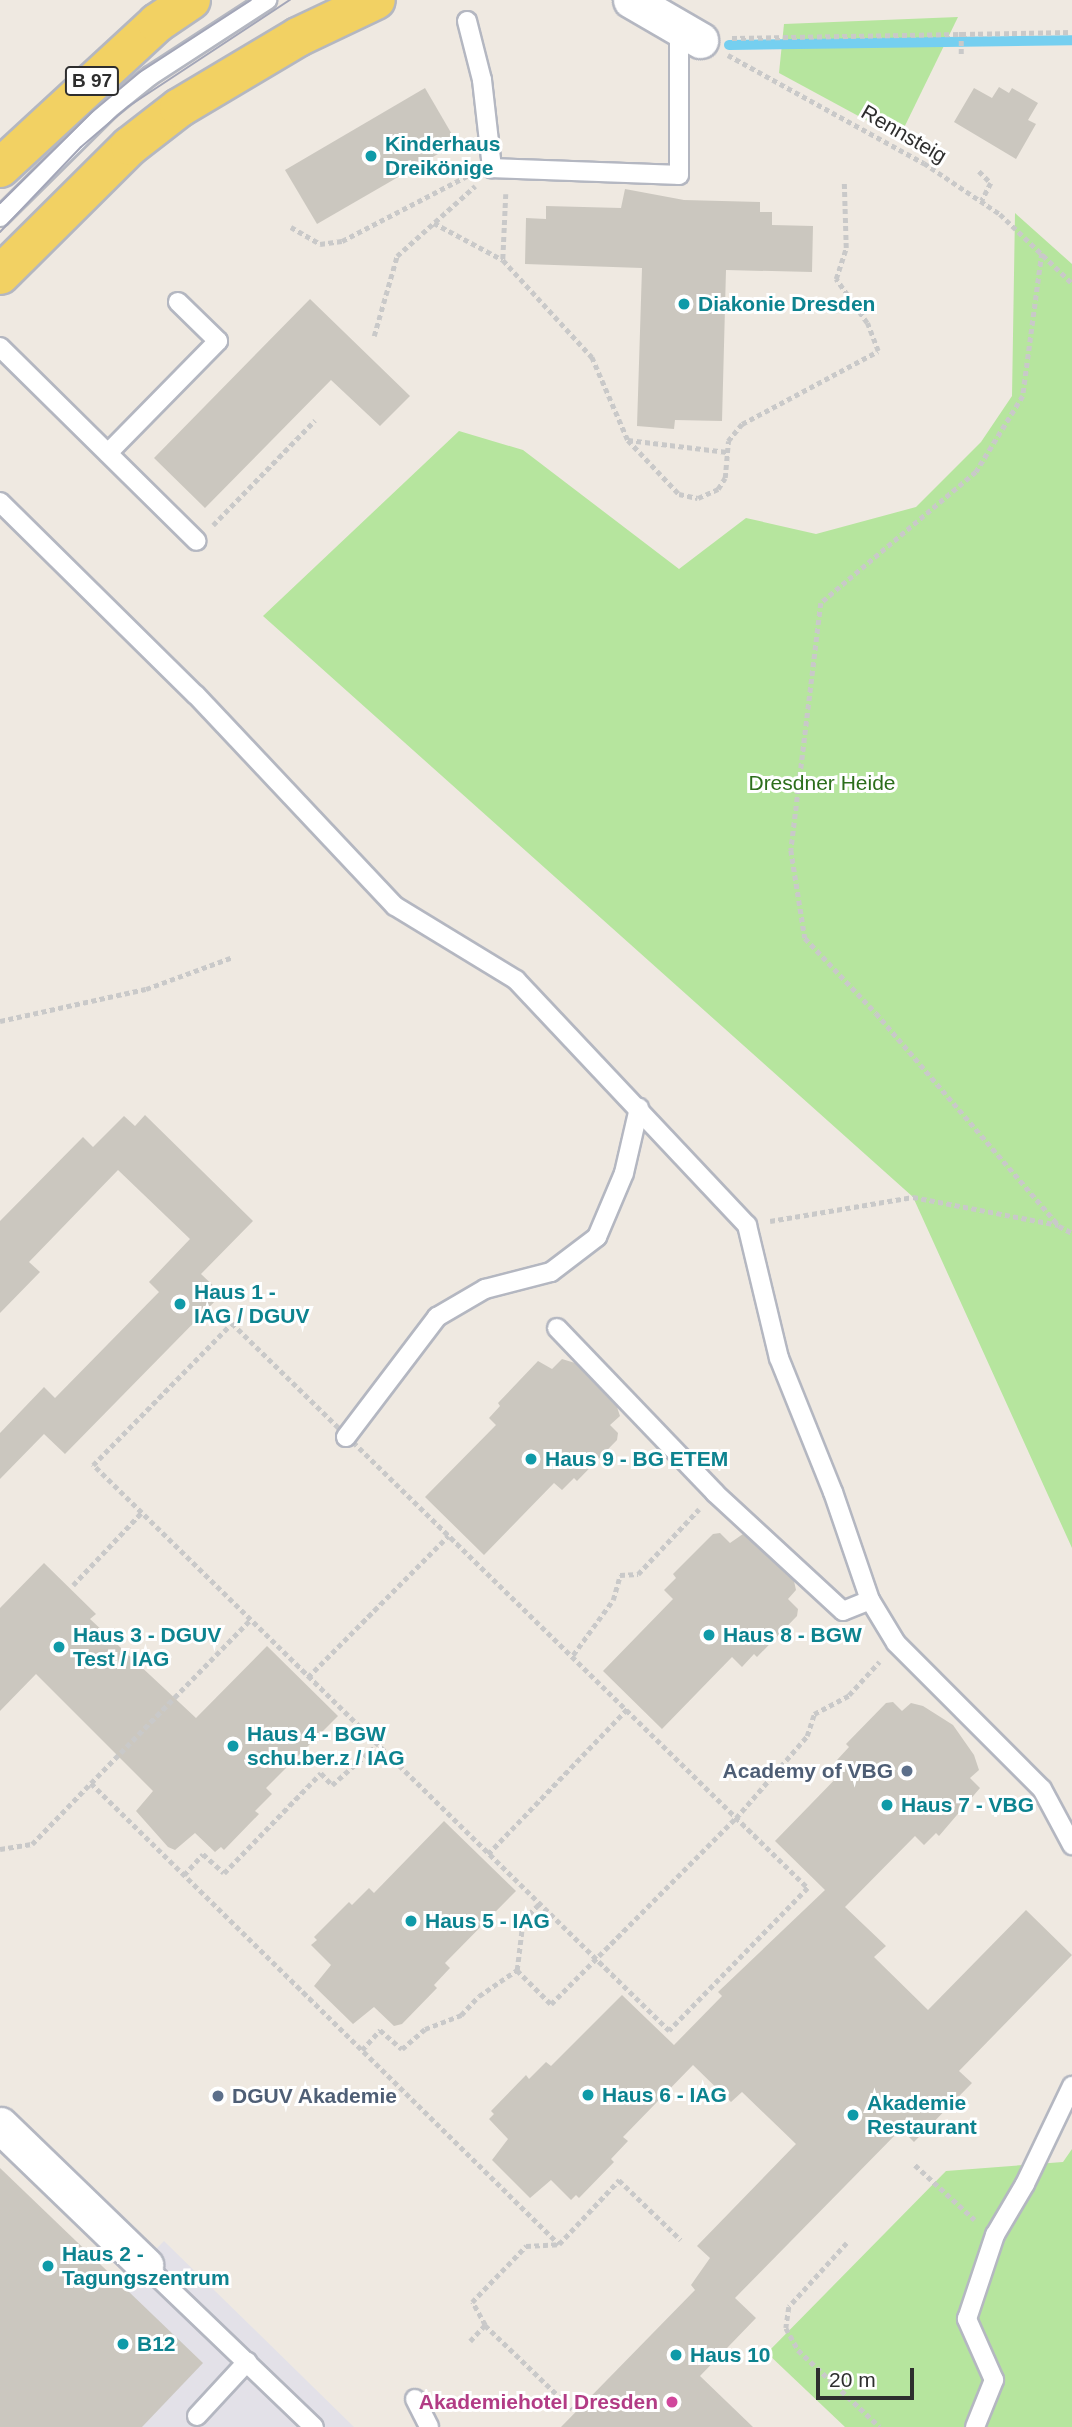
<!DOCTYPE html>
<meta charset="utf-8">
<style>
body{margin:0}
#map{position:relative;width:1072px;height:2427px;overflow:hidden;background:#efe9e1;font-family:Helvetica,sans-serif}
div>[style]{position:absolute}
[style*='--x']{left:calc(var(--x)*1px);top:calc(var(--y)*1px);width:calc(var(--w)*1px);rotate:calc(var(--a)*1deg)}
.industrial>*{inset:0;background:#e3e1e8}
.green>*{inset:0;background:#b6e59e}
.stream>*{height:10px;margin:-5px;padding:0 5px;transform-origin:5px;border-radius:5px;background:#75cff0}
.building>*{inset:0;background:#cbc7bf}
.path>*{height:4.5px;margin-top:-2.25px;transform-origin:0;background:repeating-linear-gradient(90deg,#c9c9c9 0 5px,transparent 0 8.5px)}
.roads{filter:drop-shadow(2px 0 #b4b7c1) drop-shadow(-2px 0 #b4b7c1) drop-shadow(0 2px #b4b7c1) drop-shadow(0 -2px #b4b7c1)}
.service>*{height:18px;margin:-9px;padding:0 9px;transform-origin:9px;border-radius:9px;background:#fff}
.minor>*{height:35px;margin:-17.5px;padding:0 17.5px;transform-origin:17.5px;border-radius:17.5px;background:#fff}
.primary>*{height:38px;margin:-19px;padding:0 19px;transform-origin:19px;border-radius:19px;background:#f2d163}
.tram>*{height:2px;margin:-1px;padding:0 1px;transform-origin:1px;border-radius:1px;background:#a3a6b8}
.dots>*{width:19px;height:19px;translate:-50% -50%;box-sizing:border-box;border:4px solid #fff;border-radius:50%}
span{translate:-50% -50%;white-space:nowrap;text-align:center;line-height:1.15;-webkit-text-stroke:6px #fff;paint-order:stroke}
.shield-label span{padding:2px 5px;background:#fff;border:2px solid;border-radius:5px;-webkit-text-stroke-width:0}
.shield-label{font-size:19px;color:#2e2e2e;font-weight:700}
.street-label{font-size:21px;color:#2e2e2e}
.culture-label{font-size:21px;color:#0d838f;font-weight:700}
.left{translate:0 -50%;text-align:left}
.park-label{font-size:21px;color:#2c6e1b}
.service-label{font-size:21px;color:#4e5e75;font-weight:700}
.right{translate:-100% -50%;text-align:right}
.hotel-label{font-size:21px;color:#b23c85;font-weight:700}
.scale{position:absolute;left:816px;top:2368px;width:98px;height:32px;box-sizing:border-box;border:4px solid #2e2e2e;border-top:0;padding-left:9px;font-size:21px;line-height:24px;white-space:nowrap;color:#2e2e2e;-webkit-text-stroke:5px #fff;paint-order:stroke}
</style>
<div id="map">
<div class="industrial">
<i style="clip-path:polygon(164px 2241px,354px 2427px,0 2427px,0 2407px)"></i>
</div>
<div class="green">
<i style="clip-path:polygon(958px 17px,899px 138px,779px 73px,784px 24px)"></i>
<i style="clip-path:polygon(1015px 213px,1072px 264px,1072px 1548px,913px 1197px,263px 616px,459px 431px,523px 450px,679px 569px,746px 518px,816px 534px,916px 507px,981px 442px,1012px 396px)"></i>
<i style="clip-path:polygon(1072px 2149px,1072px 2427px,845px 2427px,767px 2353px,946px 2171px,1063px 2162px)"></i>
</div>
<div class="stream">
<i style="--x:729;--y:45;--w:343;--a:-0.8"></i>
</div>
<div class="building">
<i style="clip-path:polygon(999px 87px,1009px 93px,1012px 88px,1038px 103px,1028px 120px,1036px 124px,1016px 159px,954px 122px,974px 88px,992px 98px)"></i>
<i style="clip-path:polygon(425px 88px,457px 143px,317px 224px,285px 170px)"></i>
<i style="clip-path:polygon(625px 189px,684px 200px,760px 202px,760px 212px,772px 212px,772px 225px,813px 226px,812px 272px,726px 270px,722px 421px,675px 420px,674px 429px,637px 426px,642px 268px,525px 264px,526px 218px,546px 219px,546px 206px,621px 208px)"></i>
<i style="clip-path:polygon(310px 299px,410px 396px,380px 426px,331px 380px,205px 508px,154px 458px)"></i>
<i style="clip-path:polygon(145px 1115px,253px 1221px,201px 1274px,222px 1294px,65px 1454px,44px 1434px,0 1479px,0 1433px,44px 1387px,55px 1398px,159px 1292px,149px 1282px,190px 1239px,118px 1170px,29px 1262px,40px 1272px,0 1313px,0 1221px,83px 1137px,93px 1147px,124px 1116px,135px 1126px)"></i>
<i style="clip-path:polygon(562px 1359px,575px 1363px,617px 1407px,620px 1416px,610px 1425px,618px 1433px,617px 1440px,577px 1481px,574px 1478px,562px 1490px,554px 1483px,484px 1555px,425px 1497px,496px 1425px,489px 1418px,500px 1406px,498px 1403px,538px 1361px,552px 1369px)"></i>
<i style="clip-path:polygon(720px 1533px,730px 1543px,743px 1534px,794px 1581px,796px 1590px,788px 1599px,798px 1609px,797px 1616px,757px 1657px,754px 1654px,742px 1667px,732px 1657px,662px 1729px,603px 1671px,673px 1599px,664px 1590px,676px 1578px,673px 1574px,713px 1534px)"></i>
<i style="clip-path:polygon(44px 1563px,96px 1614px,90px 1619px,196px 1718px,267px 1646px,338px 1716px,266px 1788px,272px 1794px,255px 1811px,259px 1814px,224px 1850px,221px 1847px,215px 1852px,195px 1833px,175px 1850px,168px 1847px,136px 1811px,153px 1791px,36px 1674px,0 1711px,0 1608px)"></i>
<i style="clip-path:polygon(893px 1702px,902px 1711px,911px 1703px,923px 1706px,953px 1725px,974px 1755px,979px 1770px,970px 1778px,980px 1788px,939px 1836px,936px 1833px,924px 1845px,915px 1836px,845px 1907px,886px 1946px,874px 1957px,928px 2010px,1026px 1910px,1072px 1955px,959px 2071px,972px 2083px,914px 2142px,901px 2129px,735px 2298px,756px 2318px,700px 2376px,753px 2427px,561px 2427px,695px 2290px,691px 2285px,710px 2258px,697px 2246px,796px 2144px,742px 2092px,731px 2102px,693px 2065px,623px 2137px,628px 2141px,611px 2159px,614px 2162px,579px 2198px,576px 2195px,571px 2200px,551px 2180px,530px 2198px,492px 2160px,508px 2139px,489px 2119px,494px 2114px,491px 2111px,526px 2075px,529px 2079px,546px 2062px,551px 2066px,622px 1995px,674px 2045px,722px 1996px,718px 1992px,825px 1890px,775px 1841px,846px 1768px,837px 1760px,849px 1747px,846px 1744px,886px 1703px)"></i>
<i style="clip-path:polygon(444px 1821px,516px 1891px,445px 1963px,450px 1968px,434px 1985px,437px 1988px,402px 2024px,394px 2026px,374px 2007px,353px 2024px,314px 1986px,331px 1965px,311px 1945px,317px 1940px,314px 1937px,349px 1902px,352px 1905px,369px 1888px,374px 1893px)"></i>
<i style="clip-path:polygon(0 2168px,203px 2363px,142px 2427px,0 2427px)"></i>
</div>
<div class="path">
<i style="--x:732;--y:38;--w:340;--a:-1"></i>
<i style="--x:961;--y:54;--w:23;--a:-90"></i>
<i style="--x:728;--y:55;--w:224;--a:28.9"></i>
<i style="--x:924;--y:163;--w:92;--a:33.9"></i>
<i style="--x:1000;--y:214;--w:100;--a:43.8"></i>
<i style="--x:979;--y:171;--w:17;--a:45"></i>
<i style="--x:991;--y:183;--w:20;--a:117"></i>
<i style="--x:506;--y:194;--w:66;--a:92.6"></i>
<i style="--x:503;--y:260;--w:132;--a:47.5"></i>
<i style="--x:592;--y:357;--w:90;--a:66.6"></i>
<i style="--x:628;--y:440;--w:74;--a:46.6"></i>
<i style="--x:679;--y:494;--w:19;--a:12"></i>
<i style="--x:698;--y:498;--w:22;--a:-24"></i>
<i style="--x:718;--y:489;--w:13;--a:-58"></i>
<i style="--x:725;--y:478;--w:37;--a:-85"></i>
<i style="--x:728;--y:441;--w:22;--a:-51"></i>
<i style="--x:742;--y:424;--w:154;--a:-28.2"></i>
<i style="--x:878;--y:351;--w:30;--a:-111"></i>
<i style="--x:867;--y:323;--w:54;--a:-125.2"></i>
<i style="--x:836;--y:279;--w:33;--a:-72"></i>
<i style="--x:846;--y:248;--w:67;--a:-91.7"></i>
<i style="--x:434;--y:223;--w:78;--a:28.2"></i>
<i style="--x:291;--y:227;--w:34;--a:30"></i>
<i style="--x:320;--y:244;--w:22;--a:-8"></i>
<i style="--x:342;--y:241;--w:143;--a:-27.5"></i>
<i style="--x:1042;--y:253;--w:144;--a:97.6"></i>
<i style="--x:1023;--y:396;--w:89;--a:121.7"></i>
<i style="--x:976;--y:472;--w:203;--a:139.8"></i>
<i style="--x:821;--y:603;--w:249;--a:96.9"></i>
<i style="--x:791;--y:850;--w:89;--a:81"></i>
<i style="--x:805;--y:938;--w:103;--a:46.6"></i>
<i style="--x:876;--y:1013;--w:281;--a:49.3"></i>
<i style="--x:1059;--y:1226;--w:15;--a:28"></i>
<i style="--x:374;--y:336;--w:83;--a:-74"></i>
<i style="--x:397;--y:256;--w:105;--a:-41.9"></i>
<i style="--x:628;--y:440;--w:100;--a:6.9"></i>
<i style="--x:213;--y:525;--w:146;--a:-45.8"></i>
<i style="--x:0;--y:1021;--w:149;--a:-12.4"></i>
<i style="--x:146;--y:989;--w:93;--a:-20.2"></i>
<i style="--x:770;--y:1221;--w:145;--a:-9.5"></i>
<i style="--x:913;--y:1197;--w:148;--a:10.9"></i>
<i style="--x:232;--y:1323;--w:807;--a:44.45"></i>
<i style="--x:808;--y:1888;--w:199;--a:134.2"></i>
<i style="--x:669;--y:2031;--w:808;--a:-135.5"></i>
<i style="--x:93;--y:1465;--w:199;--a:-45.6"></i>
<i style="--x:73;--y:1585;--w:100;--a:-46.6"></i>
<i style="--x:573;--y:1655;--w:68;--a:-54"></i>
<i style="--x:613;--y:1600;--w:26;--a:-74"></i>
<i style="--x:620;--y:1575;--w:18;--a:-3"></i>
<i style="--x:638;--y:1574;--w:89;--a:-46.8"></i>
<i style="--x:308;--y:1677;--w:199;--a:-45.2"></i>
<i style="--x:91;--y:1783;--w:229;--a:-45.7"></i>
<i style="--x:0;--y:1849;--w:32;--a:-9"></i>
<i style="--x:32;--y:1844;--w:85;--a:-46"></i>
<i style="--x:91;--y:1783;--w:657;--a:44.57"></i>
<i style="--x:559;--y:2244;--w:88;--a:-46.8"></i>
<i style="--x:619;--y:2180;--w:86;--a:44.1"></i>
<i style="--x:488;--y:1854;--w:202;--a:-46.2"></i>
<i style="--x:184;--y:1875;--w:28;--a:-48"></i>
<i style="--x:203;--y:1854;--w:28;--a:42"></i>
<i style="--x:224;--y:1873;--w:139;--a:-45.9"></i>
<i style="--x:321;--y:1773;--w:16;--a:47"></i>
<i style="--x:332;--y:1785;--w:60;--a:-41.6"></i>
<i style="--x:517;--y:1970;--w:48;--a:45"></i>
<i style="--x:551;--y:2004;--w:262;--a:-45.2"></i>
<i style="--x:736;--y:1818;--w:108;--a:-49.1"></i>
<i style="--x:807;--y:1736;--w:23;--a:-72"></i>
<i style="--x:814;--y:1714;--w:40;--a:-28"></i>
<i style="--x:849;--y:1695;--w:45;--a:-47.7"></i>
<i style="--x:362;--y:2050;--w:27;--a:-48"></i>
<i style="--x:380;--y:2030;--w:29;--a:41"></i>
<i style="--x:402;--y:2049;--w:30;--a:-41"></i>
<i style="--x:425;--y:2029;--w:39;--a:-21"></i>
<i style="--x:461;--y:2015;--w:26;--a:-47"></i>
<i style="--x:479;--y:1996;--w:46;--a:-34.4"></i>
<i style="--x:517;--y:1970;--w:50;--a:-83.2"></i>
<i style="--x:523;--y:1920;--w:23;--a:-45"></i>
<i style="--x:915;--y:2165;--w:81;--a:42.5"></i>
<i style="--x:847;--y:2243;--w:86;--a:132.2"></i>
<i style="--x:789;--y:2307;--w:21;--a:98"></i>
<i style="--x:786;--y:2328;--w:25;--a:61"></i>
<i style="--x:798;--y:2350;--w:112;--a:43.2"></i>
<i style="--x:485;--y:2325;--w:26;--a:-119"></i>
<i style="--x:472;--y:2302;--w:78;--a:-46"></i>
<i style="--x:526;--y:2246;--w:33;--a:-3"></i>
<i style="--x:470;--y:2341;--w:22;--a:-47"></i>
<i style="--x:485;--y:2325;--w:121;--a:44"></i>
</div>
<div class="roads">
<div class="service">
<i style="--x:467;--y:21;--w:61;--a:75.7"></i>
<i style="--x:482;--y:80;--w:89;--a:83.5"></i>
<i style="--x:492;--y:168;--w:187;--a:2.1"></i>
<i style="--x:679;--y:175;--w:148;--a:-90"></i>
<i style="--x:0;--y:217;--w:153;--a:-44.7"></i>
<i style="--x:109;--y:109;--w:53;--a:-38.8"></i>
<i style="--x:150;--y:76;--w:140;--a:-33"></i>
<i style="--x:0;--y:347;--w:276;--a:44.6"></i>
<i style="--x:108;--y:453;--w:157;--a:-45.5"></i>
<i style="--x:218;--y:341;--w:56;--a:-135.7"></i>
<i style="--x:0;--y:502;--w:275;--a:44.6"></i>
<i style="--x:196;--y:695;--w:290;--a:46.7"></i>
<i style="--x:395;--y:906;--w:142;--a:31.4"></i>
<i style="--x:516;--y:980;--w:337;--a:46.7"></i>
<i style="--x:747;--y:1225;--w:137;--a:76.5"></i>
<i style="--x:779;--y:1358;--w:144;--a:68.1"></i>
<i style="--x:833;--y:1492;--w:114;--a:71.1"></i>
<i style="--x:870;--y:1600;--w:50;--a:58.8"></i>
<i style="--x:896;--y:1643;--w:206;--a:45"></i>
<i style="--x:1042;--y:1789;--w:64;--a:61.8"></i>
<i style="--x:557;--y:1328;--w:228;--a:46.2"></i>
<i style="--x:715;--y:1493;--w:174;--a:42.7"></i>
<i style="--x:843;--y:1611;--w:29;--a:-22"></i>
<i style="--x:346;--y:1437;--w:151;--a:-52.8"></i>
<i style="--x:437;--y:1317;--w:56;--a:-30.3"></i>
<i style="--x:485;--y:1289;--w:68;--a:-14.4"></i>
<i style="--x:551;--y:1272;--w:58;--a:-37.3"></i>
<i style="--x:597;--y:1237;--w:69;--a:-67.1"></i>
<i style="--x:624;--y:1173;--w:67;--a:-77"></i>
<i style="--x:145;--y:2265;--w:234;--a:43.8"></i>
<i style="--x:415;--y:2399;--w:31;--a:63"></i>
<i style="--x:197;--y:2416;--w:74;--a:-47.2"></i>
<i style="--x:975;--y:2427;--w:51;--a:-68"></i>
<i style="--x:994;--y:2380;--w:67;--a:-113.9"></i>
<i style="--x:967;--y:2319;--w:89;--a:-71.6"></i>
<i style="--x:995;--y:2235;--w:59;--a:-59.5"></i>
<i style="--x:1025;--y:2184;--w:109;--a:-64.4"></i>
</div>
<div class="minor">
<i style="--x:631;--y:0;--w:80;--a:30.1"></i>
<i style="--x:0;--y:2125;--w:202;--a:44"></i>
</div>
<div class="primary">
<i style="--x:0;--y:168;--w:214;--a:-42.7"></i>
<i style="--x:157;--y:23;--w:41;--a:-34.1"></i>
<i style="--x:0;--y:275;--w:183;--a:-44.8"></i>
<i style="--x:130;--y:146;--w:62;--a:-37.8"></i>
<i style="--x:179;--y:108;--w:139;--a:-30.8"></i>
<i style="--x:298;--y:37;--w:86;--a:-25.4"></i>
</div>
</div>
<div class="tram">
<i style="--x:0;--y:203;--w:129;--a:-44.7"></i>
<i style="--x:92;--y:112;--w:62;--a:-39.8"></i>
<i style="--x:140;--y:72;--w:132;--a:-33"></i>
<i style="--x:0;--y:232;--w:117;--a:-46.4"></i>
<i style="--x:81;--y:147;--w:63;--a:-40.5"></i>
<i style="--x:129;--y:106;--w:193;--a:-33.4"></i>
</div>
<div class="dots">
<i style="left:371px;top:156px;background:#0f9aa8"></i>
<i style="left:684px;top:304px;background:#0f9aa8"></i>
<i style="left:180px;top:1304px;background:#0f9aa8"></i>
<i style="left:531px;top:1459px;background:#0f9aa8"></i>
<i style="left:709px;top:1635px;background:#0f9aa8"></i>
<i style="left:59px;top:1647px;background:#0f9aa8"></i>
<i style="left:233px;top:1746px;background:#0f9aa8"></i>
<i style="left:907px;top:1771px;background:#5c6f8a"></i>
<i style="left:887px;top:1805px;background:#0f9aa8"></i>
<i style="left:411px;top:1921px;background:#0f9aa8"></i>
<i style="left:588px;top:2095px;background:#0f9aa8"></i>
<i style="left:218px;top:2096px;background:#5c6f8a"></i>
<i style="left:853px;top:2115px;background:#0f9aa8"></i>
<i style="left:48px;top:2266px;background:#0f9aa8"></i>
<i style="left:123px;top:2344px;background:#0f9aa8"></i>
<i style="left:676px;top:2355px;background:#0f9aa8"></i>
<i style="left:672px;top:2402px;background:#d1479c"></i>
</div>
<div class="shield-label">
<span style="left:92px;top:81px">B 97</span>
</div>
<div class="street-label">
<span style="left:904px;top:134px;rotate:30deg">Rennsteig</span>
</div>
<div class="culture-label">
<span class="left" style="left:385px;top:156px">Kinderhaus<br>Dreikönige</span>
<span class="left" style="left:698px;top:304px">Diakonie Dresden</span>
<span class="left" style="left:194px;top:1304px">Haus 1 -<br>IAG / DGUV</span>
<span class="left" style="left:545px;top:1459px">Haus 9 - BG ETEM</span>
<span class="left" style="left:73px;top:1647px">Haus 3 - DGUV<br>Test / IAG</span>
<span class="left" style="left:723px;top:1635px">Haus 8 - BGW</span>
<span class="left" style="left:247px;top:1746px">Haus 4 - BGW<br>schu.ber.z / IAG</span>
<span class="left" style="left:901px;top:1805px">Haus 7 - VBG</span>
<span class="left" style="left:425px;top:1921px">Haus 5 - IAG</span>
<span class="left" style="left:602px;top:2095px">Haus 6 - IAG</span>
<span class="left" style="left:867px;top:2115px">Akademie<br>Restaurant</span>
<span class="left" style="left:62px;top:2266px">Haus 2 -<br>Tagungszentrum</span>
<span class="left" style="left:137px;top:2344px">B12</span>
<span class="left" style="left:690px;top:2355px">Haus 10</span>
</div>
<div class="park-label">
<span style="left:822px;top:783px">Dresdner Heide</span>
</div>
<div class="service-label">
<span class="right" style="left:893px;top:1771px">Academy of VBG</span>
<span class="left" style="left:232px;top:2096px">DGUV Akademie</span>
</div>
<div class="hotel-label">
<span class="right" style="left:658px;top:2402px">Akademiehotel Dresden</span>
</div>
<div class="scale">20 m</div>
</div>
